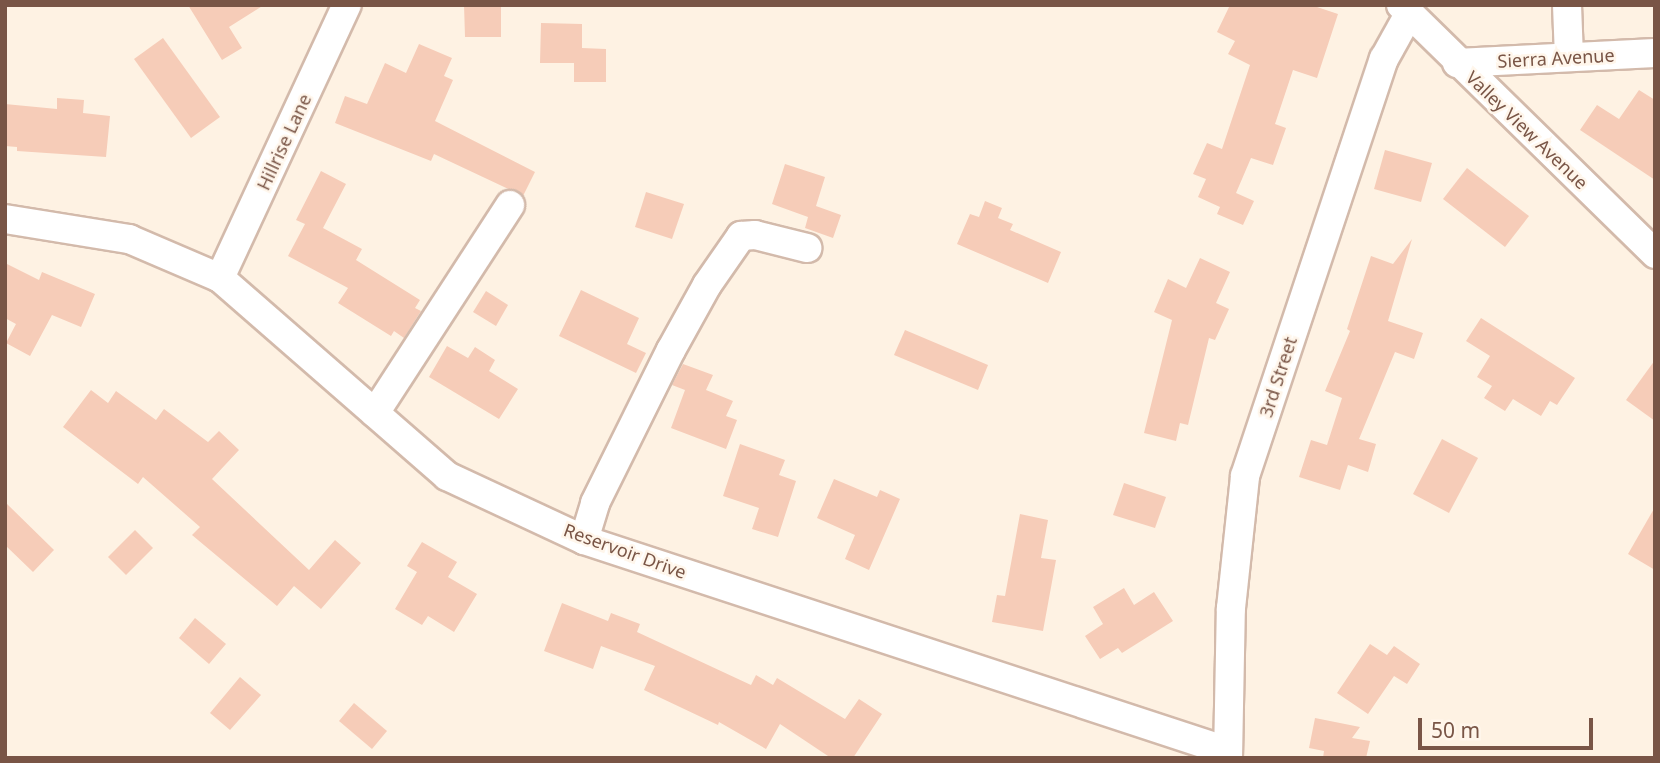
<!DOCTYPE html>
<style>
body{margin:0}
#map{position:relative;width:1660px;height:763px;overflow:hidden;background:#fef2e3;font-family:"Noto Sans",sans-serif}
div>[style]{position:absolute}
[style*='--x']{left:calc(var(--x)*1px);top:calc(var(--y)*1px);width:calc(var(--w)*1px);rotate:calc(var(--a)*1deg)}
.building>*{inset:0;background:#f6ccb8}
.roads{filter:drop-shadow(2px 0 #d3baab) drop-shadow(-2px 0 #d3baab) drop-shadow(0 2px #d3baab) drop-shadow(0 -2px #d3baab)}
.minor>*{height:28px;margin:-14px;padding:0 14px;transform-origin:14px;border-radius:14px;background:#fff}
span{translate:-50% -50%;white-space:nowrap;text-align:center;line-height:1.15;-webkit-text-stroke:5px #fff6eb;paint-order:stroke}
.street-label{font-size:18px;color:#795546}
.frame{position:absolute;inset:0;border:7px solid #795546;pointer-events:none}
.scale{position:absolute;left:1418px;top:718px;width:175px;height:32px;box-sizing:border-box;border:4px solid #795546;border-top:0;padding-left:9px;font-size:21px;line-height:24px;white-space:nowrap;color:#795546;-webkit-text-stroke:5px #fff6eb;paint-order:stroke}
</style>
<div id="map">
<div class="building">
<i style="clip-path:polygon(188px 5px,264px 5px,229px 27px,242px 48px,222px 60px)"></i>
<i style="clip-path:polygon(464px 5px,501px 5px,501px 37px,465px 37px)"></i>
<i style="clip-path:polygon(1230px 5px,1311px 5px,1338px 14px,1317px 78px,1293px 70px,1275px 124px,1286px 128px,1273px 165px,1251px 158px,1236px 193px,1254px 201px,1243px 225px,1217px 214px,1220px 207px,1198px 197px,1206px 179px,1193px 174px,1207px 143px,1222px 149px,1250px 65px,1228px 54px,1235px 41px,1217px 32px)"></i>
<i style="clip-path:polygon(541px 23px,582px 24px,582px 48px,606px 49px,606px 82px,574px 82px,574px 63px,540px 63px)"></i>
<i style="clip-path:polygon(163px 38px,220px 117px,191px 138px,134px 59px)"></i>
<i style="clip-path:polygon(419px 44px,452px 58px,444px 76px,453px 80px,435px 121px,535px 172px,523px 196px,434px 154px,431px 161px,335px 123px,345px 96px,367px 104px,385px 63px,406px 73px)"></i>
<i style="clip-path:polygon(1639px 90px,1655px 100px,1655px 180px,1580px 130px,1597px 105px,1619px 119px)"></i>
<i style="clip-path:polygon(57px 98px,84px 100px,83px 113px,110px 116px,106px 157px,17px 151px,17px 147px,5px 146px,5px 104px,57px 109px)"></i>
<i style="clip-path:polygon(1385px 150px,1432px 163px,1421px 202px,1374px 189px)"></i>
<i style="clip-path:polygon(785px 164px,825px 177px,816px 206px,841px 215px,833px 238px,805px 228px,808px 217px,772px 204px)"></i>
<i style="clip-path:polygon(1467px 168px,1529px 216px,1505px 247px,1443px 199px)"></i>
<i style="clip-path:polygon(321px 171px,346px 184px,323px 228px,362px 249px,356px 260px,420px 300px,415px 308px,421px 311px,404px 338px,394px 331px,391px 336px,338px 303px,348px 288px,288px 256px,305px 224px,296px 220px)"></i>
<i style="clip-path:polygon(646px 192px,684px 204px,672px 239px,635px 227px)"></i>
<i style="clip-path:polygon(985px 201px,1002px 208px,998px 218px,1013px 224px,1010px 230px,1061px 252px,1048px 283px,957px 244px,970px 214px,979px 217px)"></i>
<i style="clip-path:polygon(1412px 239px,1388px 321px,1423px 333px,1414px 359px,1395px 352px,1359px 439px,1376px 444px,1368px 472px,1348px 465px,1340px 490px,1299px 477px,1311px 440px,1327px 445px,1342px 398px,1325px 391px,1350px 331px,1347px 329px,1371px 256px,1393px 264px)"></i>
<i style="clip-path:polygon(1200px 258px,1230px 272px,1216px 303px,1229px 309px,1215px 340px,1209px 338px,1188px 425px,1180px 423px,1176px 441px,1144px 433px,1172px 320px,1154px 312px,1168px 279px,1186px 288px)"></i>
<i style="clip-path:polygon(5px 263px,39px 280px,42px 272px,95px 294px,81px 327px,52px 315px,30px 356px,6px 343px,16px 324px,5px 318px)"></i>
<i style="clip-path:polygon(581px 290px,639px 318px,627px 344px,646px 353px,636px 373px,559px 336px)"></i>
<i style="clip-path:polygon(486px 291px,508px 305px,496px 326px,473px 312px)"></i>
<i style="clip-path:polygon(1481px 318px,1575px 378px,1557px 405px,1550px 401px,1541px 416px,1513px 399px,1505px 411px,1484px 398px,1492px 386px,1477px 377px,1490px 356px,1466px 341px)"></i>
<i style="clip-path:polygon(905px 330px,988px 365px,978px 390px,894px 355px)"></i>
<i style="clip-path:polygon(447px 346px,468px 358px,475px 347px,495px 360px,489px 371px,518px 389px,499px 419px,429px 377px)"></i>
<i style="clip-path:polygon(1655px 360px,1655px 421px,1626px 400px)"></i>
<i style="clip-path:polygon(683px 364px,713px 375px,706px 390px,733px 401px,726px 416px,737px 420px,726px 449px,671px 428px,685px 390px,672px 385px)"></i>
<i style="clip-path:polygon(91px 390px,108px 403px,116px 391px,156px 420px,164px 409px,208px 442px,219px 431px,239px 450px,212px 479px,309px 570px,335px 540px,361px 563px,321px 609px,294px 586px,277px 606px,192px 535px,200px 527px,143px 477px,138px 484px,63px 427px)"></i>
<i style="clip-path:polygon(1442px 439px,1478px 458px,1449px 513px,1413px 494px)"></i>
<i style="clip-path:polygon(740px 444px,785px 460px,779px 475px,796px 481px,778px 537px,752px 529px,759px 508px,723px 496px)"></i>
<i style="clip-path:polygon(834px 479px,877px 497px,880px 490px,900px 499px,869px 570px,845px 559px,855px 535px,817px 518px)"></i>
<i style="clip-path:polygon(1124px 483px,1166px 497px,1155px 528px,1113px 515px)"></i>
<i style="clip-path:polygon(5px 502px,54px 550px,33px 572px,5px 545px)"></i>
<i style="clip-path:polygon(1655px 507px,1655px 570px,1628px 554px)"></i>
<i style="clip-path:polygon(1020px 514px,1048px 520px,1041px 558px,1056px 560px,1043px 631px,992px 622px,997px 595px,1005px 596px)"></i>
<i style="clip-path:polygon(135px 530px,153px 548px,126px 575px,108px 557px)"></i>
<i style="clip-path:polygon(422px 542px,457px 562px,448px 577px,477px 594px,454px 632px,428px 616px,422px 625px,395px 609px,417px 572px,407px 566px)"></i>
<i style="clip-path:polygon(1124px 588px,1134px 605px,1154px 592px,1173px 621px,1122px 653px,1118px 648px,1100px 659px,1085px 636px,1103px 624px,1093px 607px)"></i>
<i style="clip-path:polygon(562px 603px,608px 621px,611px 613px,640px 624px,637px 632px,751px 685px,756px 675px,773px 685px,777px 678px,845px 719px,859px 699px,882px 714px,853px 758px,831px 758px,780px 724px,766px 749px,719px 722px,718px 725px,644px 690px,655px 666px,601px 646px,593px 669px,544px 651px)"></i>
<i style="clip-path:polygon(195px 618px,226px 644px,209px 664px,179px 638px)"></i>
<i style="clip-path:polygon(1370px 644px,1387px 655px,1394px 646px,1420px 664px,1407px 684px,1394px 676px,1368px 714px,1337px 693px)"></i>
<i style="clip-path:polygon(240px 677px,261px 695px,230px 730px,210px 713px)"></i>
<i style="clip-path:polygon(354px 703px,387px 731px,372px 749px,339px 721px)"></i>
<i style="clip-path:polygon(1315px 718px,1360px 727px,1352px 738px,1370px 741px,1366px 758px,1323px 758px,1324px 751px,1309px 748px)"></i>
</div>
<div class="roads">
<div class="minor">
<i style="--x:1401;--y:5;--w:356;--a:44.4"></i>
<i style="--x:1567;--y:5;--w:52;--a:87.8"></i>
<i style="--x:1457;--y:63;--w:198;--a:-2.9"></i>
<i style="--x:5;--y:219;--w:126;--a:9.2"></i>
<i style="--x:129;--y:239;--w:99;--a:23.2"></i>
<i style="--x:220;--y:278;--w:301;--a:41.1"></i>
<i style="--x:447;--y:476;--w:151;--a:25"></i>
<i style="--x:584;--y:540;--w:677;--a:18.17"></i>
<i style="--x:220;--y:278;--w:301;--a:-65.1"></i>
<i style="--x:375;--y:413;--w:248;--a:-57"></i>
<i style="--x:584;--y:540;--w:39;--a:-73"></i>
<i style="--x:595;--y:503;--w:171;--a:-63.6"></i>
<i style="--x:671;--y:350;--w:74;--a:-61"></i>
<i style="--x:707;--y:285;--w:60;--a:-55.2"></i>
<i style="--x:741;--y:236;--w:14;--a:-4"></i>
<i style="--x:755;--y:235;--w:54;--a:14"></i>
<i style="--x:1228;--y:758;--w:150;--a:-88.9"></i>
<i style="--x:1231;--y:608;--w:133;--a:-83.9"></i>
<i style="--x:1245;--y:476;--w:440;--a:-71.6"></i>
<i style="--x:1384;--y:59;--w:51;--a:-60.9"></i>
</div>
</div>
<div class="street-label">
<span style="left:1556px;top:58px;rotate:-3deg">Sierra Avenue</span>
<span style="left:1527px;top:130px;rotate:44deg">Valley View Avenue</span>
<span style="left:284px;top:142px;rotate:-65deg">Hillrise Lane</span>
<span style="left:1278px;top:377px;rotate:-72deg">3rd Street</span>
<span style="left:625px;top:551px;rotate:20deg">Reservoir Drive</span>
</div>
<div class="frame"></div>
<div class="scale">50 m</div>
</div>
